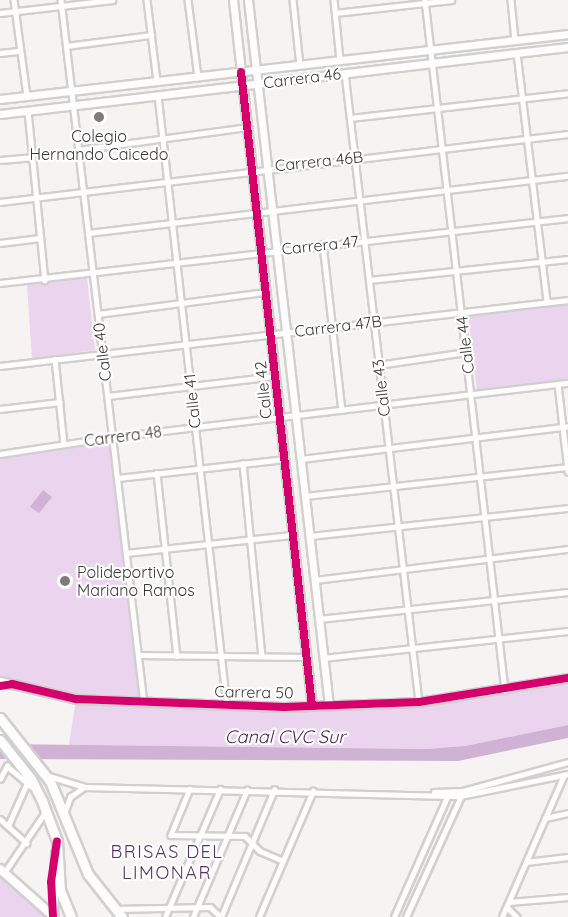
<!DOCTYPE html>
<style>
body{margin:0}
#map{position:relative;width:568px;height:917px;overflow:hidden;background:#f5f4f2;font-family:Quicksand,sans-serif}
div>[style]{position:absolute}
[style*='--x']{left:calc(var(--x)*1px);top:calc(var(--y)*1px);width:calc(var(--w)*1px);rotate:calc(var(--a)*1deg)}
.green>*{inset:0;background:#ebd4ee}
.water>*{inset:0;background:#cfb2d4}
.roads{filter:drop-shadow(2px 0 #d1d0cf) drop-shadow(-2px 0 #d1d0cf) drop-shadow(0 2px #d1d0cf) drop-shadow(0 -2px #d1d0cf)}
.street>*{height:4.5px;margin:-2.25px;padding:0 2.25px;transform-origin:2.25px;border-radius:2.25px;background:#fefdfd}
.secondary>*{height:7px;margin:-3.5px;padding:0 3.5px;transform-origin:3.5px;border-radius:3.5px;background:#fefdfd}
.primary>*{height:8px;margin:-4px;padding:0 4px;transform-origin:4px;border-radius:4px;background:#fefdfd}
.highway>*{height:9px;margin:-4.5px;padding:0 4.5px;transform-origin:4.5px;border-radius:4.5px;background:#fefdfd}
.cycleway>*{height:8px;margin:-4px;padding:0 4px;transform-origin:4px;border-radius:4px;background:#d6006c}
.dots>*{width:16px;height:16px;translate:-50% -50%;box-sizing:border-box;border:3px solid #fff;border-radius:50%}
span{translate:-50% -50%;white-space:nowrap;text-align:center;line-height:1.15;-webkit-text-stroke:4.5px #fff;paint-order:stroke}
.street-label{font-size:16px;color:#3c3b3a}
.poi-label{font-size:16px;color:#3c3b3a}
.left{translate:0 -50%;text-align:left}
.water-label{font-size:18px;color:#53205d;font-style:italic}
.neighbourhood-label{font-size:18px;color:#5f3267;letter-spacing:1.5px}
</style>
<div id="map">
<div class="green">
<i style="clip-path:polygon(87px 278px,95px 350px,32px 359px,27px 284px)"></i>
<i style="clip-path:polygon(568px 304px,568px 381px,477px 392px,468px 315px)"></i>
<i style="clip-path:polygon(113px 437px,145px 704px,308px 710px,419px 706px,568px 682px,568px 725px,465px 746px,426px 749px,69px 745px,76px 699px,0 681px,0 454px)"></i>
<i style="clip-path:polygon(0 869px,53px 917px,0 917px)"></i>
</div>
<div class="water">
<i style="clip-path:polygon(43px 490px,52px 497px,39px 513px,30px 507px)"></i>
<i style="clip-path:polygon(568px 725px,568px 738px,458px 761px,0 759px,0 744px,426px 749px,465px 746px)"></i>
</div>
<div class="roads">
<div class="street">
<i style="--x:14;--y:0;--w:97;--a:82.3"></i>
<i style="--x:61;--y:0;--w:708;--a:83.27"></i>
<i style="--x:147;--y:0;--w:82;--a:83"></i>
<i style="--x:188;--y:0;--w:78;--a:82.6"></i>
<i style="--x:293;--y:0;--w:65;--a:83.9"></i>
<i style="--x:334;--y:0;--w:60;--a:84.3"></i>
<i style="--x:425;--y:0;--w:695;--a:83.39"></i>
<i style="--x:511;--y:0;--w:40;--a:84.3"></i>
<i style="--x:0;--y:13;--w:113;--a:-6.6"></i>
<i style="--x:335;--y:13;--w:117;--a:-6.4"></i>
<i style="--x:66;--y:46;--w:86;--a:-7.4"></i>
<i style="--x:0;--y:53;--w:20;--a:-6"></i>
<i style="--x:517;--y:53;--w:251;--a:83.1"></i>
<i style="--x:345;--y:73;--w:633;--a:83.29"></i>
<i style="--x:158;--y:95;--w:615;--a:83.56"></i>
<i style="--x:28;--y:111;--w:170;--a:84.3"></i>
<i style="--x:350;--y:118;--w:219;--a:-6.5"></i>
<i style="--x:78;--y:150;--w:172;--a:-7.7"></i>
<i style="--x:0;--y:160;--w:32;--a:-5"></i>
<i style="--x:0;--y:202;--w:572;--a:-6.83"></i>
<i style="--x:88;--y:233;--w:483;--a:-6.8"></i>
<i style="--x:0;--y:243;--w:40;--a:-7.1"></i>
<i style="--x:323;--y:244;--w:167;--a:83.5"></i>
<i style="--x:369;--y:280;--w:200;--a:-6"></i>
<i style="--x:0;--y:283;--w:572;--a:-6.53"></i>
<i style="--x:98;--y:314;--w:169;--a:-7.5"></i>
<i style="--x:55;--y:359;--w:85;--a:84"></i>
<i style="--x:378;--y:365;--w:89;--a:-8.4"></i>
<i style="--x:0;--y:366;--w:572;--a:-6.63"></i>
<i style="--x:558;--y:384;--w:88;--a:83.4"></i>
<i style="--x:108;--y:396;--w:168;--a:-6.8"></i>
<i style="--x:0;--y:409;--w:60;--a:-6.7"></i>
<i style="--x:0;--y:454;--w:114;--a:-8.6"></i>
<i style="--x:113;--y:437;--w:458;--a:-6.8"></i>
<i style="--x:301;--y:459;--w:269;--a:-7"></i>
<i style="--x:243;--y:463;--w:194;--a:84.4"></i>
<i style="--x:157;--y:473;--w:184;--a:83.8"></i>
<i style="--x:118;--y:478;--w:168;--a:-6.5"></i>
<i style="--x:305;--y:496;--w:265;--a:-6.3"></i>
<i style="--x:310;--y:536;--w:260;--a:-6.2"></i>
<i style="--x:126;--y:553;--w:168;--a:-6.2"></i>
<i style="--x:315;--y:580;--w:255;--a:-7"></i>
<i style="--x:319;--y:619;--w:250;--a:-6.2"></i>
<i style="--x:139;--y:655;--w:168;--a:0.7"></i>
<i style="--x:323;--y:658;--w:246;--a:-6.3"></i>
<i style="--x:49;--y:776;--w:38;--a:17"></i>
<i style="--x:85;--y:787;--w:375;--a:1.4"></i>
<i style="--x:460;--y:796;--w:110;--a:-11.5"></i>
<i style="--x:0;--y:779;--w:15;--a:-62"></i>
<i style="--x:7;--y:766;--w:31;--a:40"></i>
<i style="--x:190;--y:789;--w:50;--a:112.4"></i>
<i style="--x:171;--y:835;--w:74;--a:0.8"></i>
<i style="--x:245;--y:836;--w:21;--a:45"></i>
<i style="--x:260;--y:851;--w:25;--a:23"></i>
<i style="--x:434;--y:792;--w:29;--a:-2"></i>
<i style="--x:463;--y:791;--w:109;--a:-15.4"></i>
<i style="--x:65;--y:811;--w:15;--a:-70"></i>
<i style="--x:70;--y:797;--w:16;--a:-35"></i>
<i style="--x:545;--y:818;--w:24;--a:-12"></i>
<i style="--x:0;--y:819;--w:36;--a:42"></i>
<i style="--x:8;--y:826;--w:47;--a:-66.2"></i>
<i style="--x:526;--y:862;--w:42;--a:-6.8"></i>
<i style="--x:4;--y:873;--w:75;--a:-55.9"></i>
<i style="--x:509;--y:902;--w:59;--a:-4.8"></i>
<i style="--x:507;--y:907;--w:14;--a:45"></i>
<i style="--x:115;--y:909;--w:95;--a:-1.2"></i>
<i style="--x:210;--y:907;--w:15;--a:42"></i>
<i style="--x:165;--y:917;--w:139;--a:-66.7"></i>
<i style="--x:193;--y:917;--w:138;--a:-67"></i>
<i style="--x:221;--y:917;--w:138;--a:-67.3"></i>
<i style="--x:259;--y:917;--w:137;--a:-66.8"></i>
<i style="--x:394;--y:917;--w:136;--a:-66.1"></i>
<i style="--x:406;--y:917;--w:135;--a:-65.5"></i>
<i style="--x:502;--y:917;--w:155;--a:-66.4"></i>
</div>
<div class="secondary">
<i style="--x:233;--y:0;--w:710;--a:83.62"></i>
<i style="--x:248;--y:0;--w:710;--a:83.45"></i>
<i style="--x:0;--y:99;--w:572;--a:-6.53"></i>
<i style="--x:0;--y:114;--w:572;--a:-6.73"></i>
<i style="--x:0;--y:681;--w:78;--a:13.3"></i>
<i style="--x:76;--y:699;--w:208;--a:2.2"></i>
<i style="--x:284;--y:707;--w:135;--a:-2.1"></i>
<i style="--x:419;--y:702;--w:151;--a:-9.2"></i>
<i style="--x:53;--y:917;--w:64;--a:-88.2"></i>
</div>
<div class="primary">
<i style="--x:0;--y:869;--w:72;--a:41.6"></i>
</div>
<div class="highway">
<i style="--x:0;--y:718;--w:80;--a:51.6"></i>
<i style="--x:50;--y:781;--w:100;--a:67.8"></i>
<i style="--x:88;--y:874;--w:55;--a:51.7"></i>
<i style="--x:0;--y:740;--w:50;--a:51.5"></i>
<i style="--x:31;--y:779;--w:25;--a:63"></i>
<i style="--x:42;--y:801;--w:43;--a:69.4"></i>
<i style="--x:57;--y:841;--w:49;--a:86.5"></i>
<i style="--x:60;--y:890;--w:29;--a:68"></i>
</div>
</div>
<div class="cycleway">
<i style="--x:241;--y:72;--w:638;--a:83.61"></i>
<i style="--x:0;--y:686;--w:12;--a:-9"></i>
<i style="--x:12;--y:684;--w:66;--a:13.2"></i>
<i style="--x:76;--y:699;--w:208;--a:2.2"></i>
<i style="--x:284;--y:707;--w:135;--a:-2.1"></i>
<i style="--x:419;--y:702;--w:151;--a:-9.2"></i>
<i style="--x:53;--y:917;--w:35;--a:-93"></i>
<i style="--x:51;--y:882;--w:41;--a:-81.7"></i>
</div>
<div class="dots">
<i style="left:99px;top:117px;background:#7d7c7a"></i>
<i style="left:65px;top:581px;background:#7d7c7a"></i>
</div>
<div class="street-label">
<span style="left:302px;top:78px;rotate:-7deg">Carrera 46</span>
<span style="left:319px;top:161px;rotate:-6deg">Carrera 46B</span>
<span style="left:320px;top:245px;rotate:-6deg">Carrera 47</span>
<span style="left:338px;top:326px;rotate:-7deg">Carrera 47B</span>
<span style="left:465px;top:345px;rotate:-97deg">Calle 44</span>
<span style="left:102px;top:352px;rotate:-97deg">Calle 40</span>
<span style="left:381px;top:388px;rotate:-97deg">Calle 43</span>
<span style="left:263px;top:390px;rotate:-96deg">Calle 42</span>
<span style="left:192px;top:401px;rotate:-96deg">Calle 41</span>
<span style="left:123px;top:436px;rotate:-7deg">Carrera 48</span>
<span style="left:254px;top:692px;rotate:1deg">Carrera 50</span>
</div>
<div class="poi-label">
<span style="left:99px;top:145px">Colegio<br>Hernando Caicedo</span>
<span class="left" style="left:77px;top:581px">Polideportivo<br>Mariano Ramos</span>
</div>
<div class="water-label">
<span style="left:285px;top:737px">Canal CVC Sur</span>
</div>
<div class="neighbourhood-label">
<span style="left:167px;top:863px">BRISAS DEL<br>LIMONAR</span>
</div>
</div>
